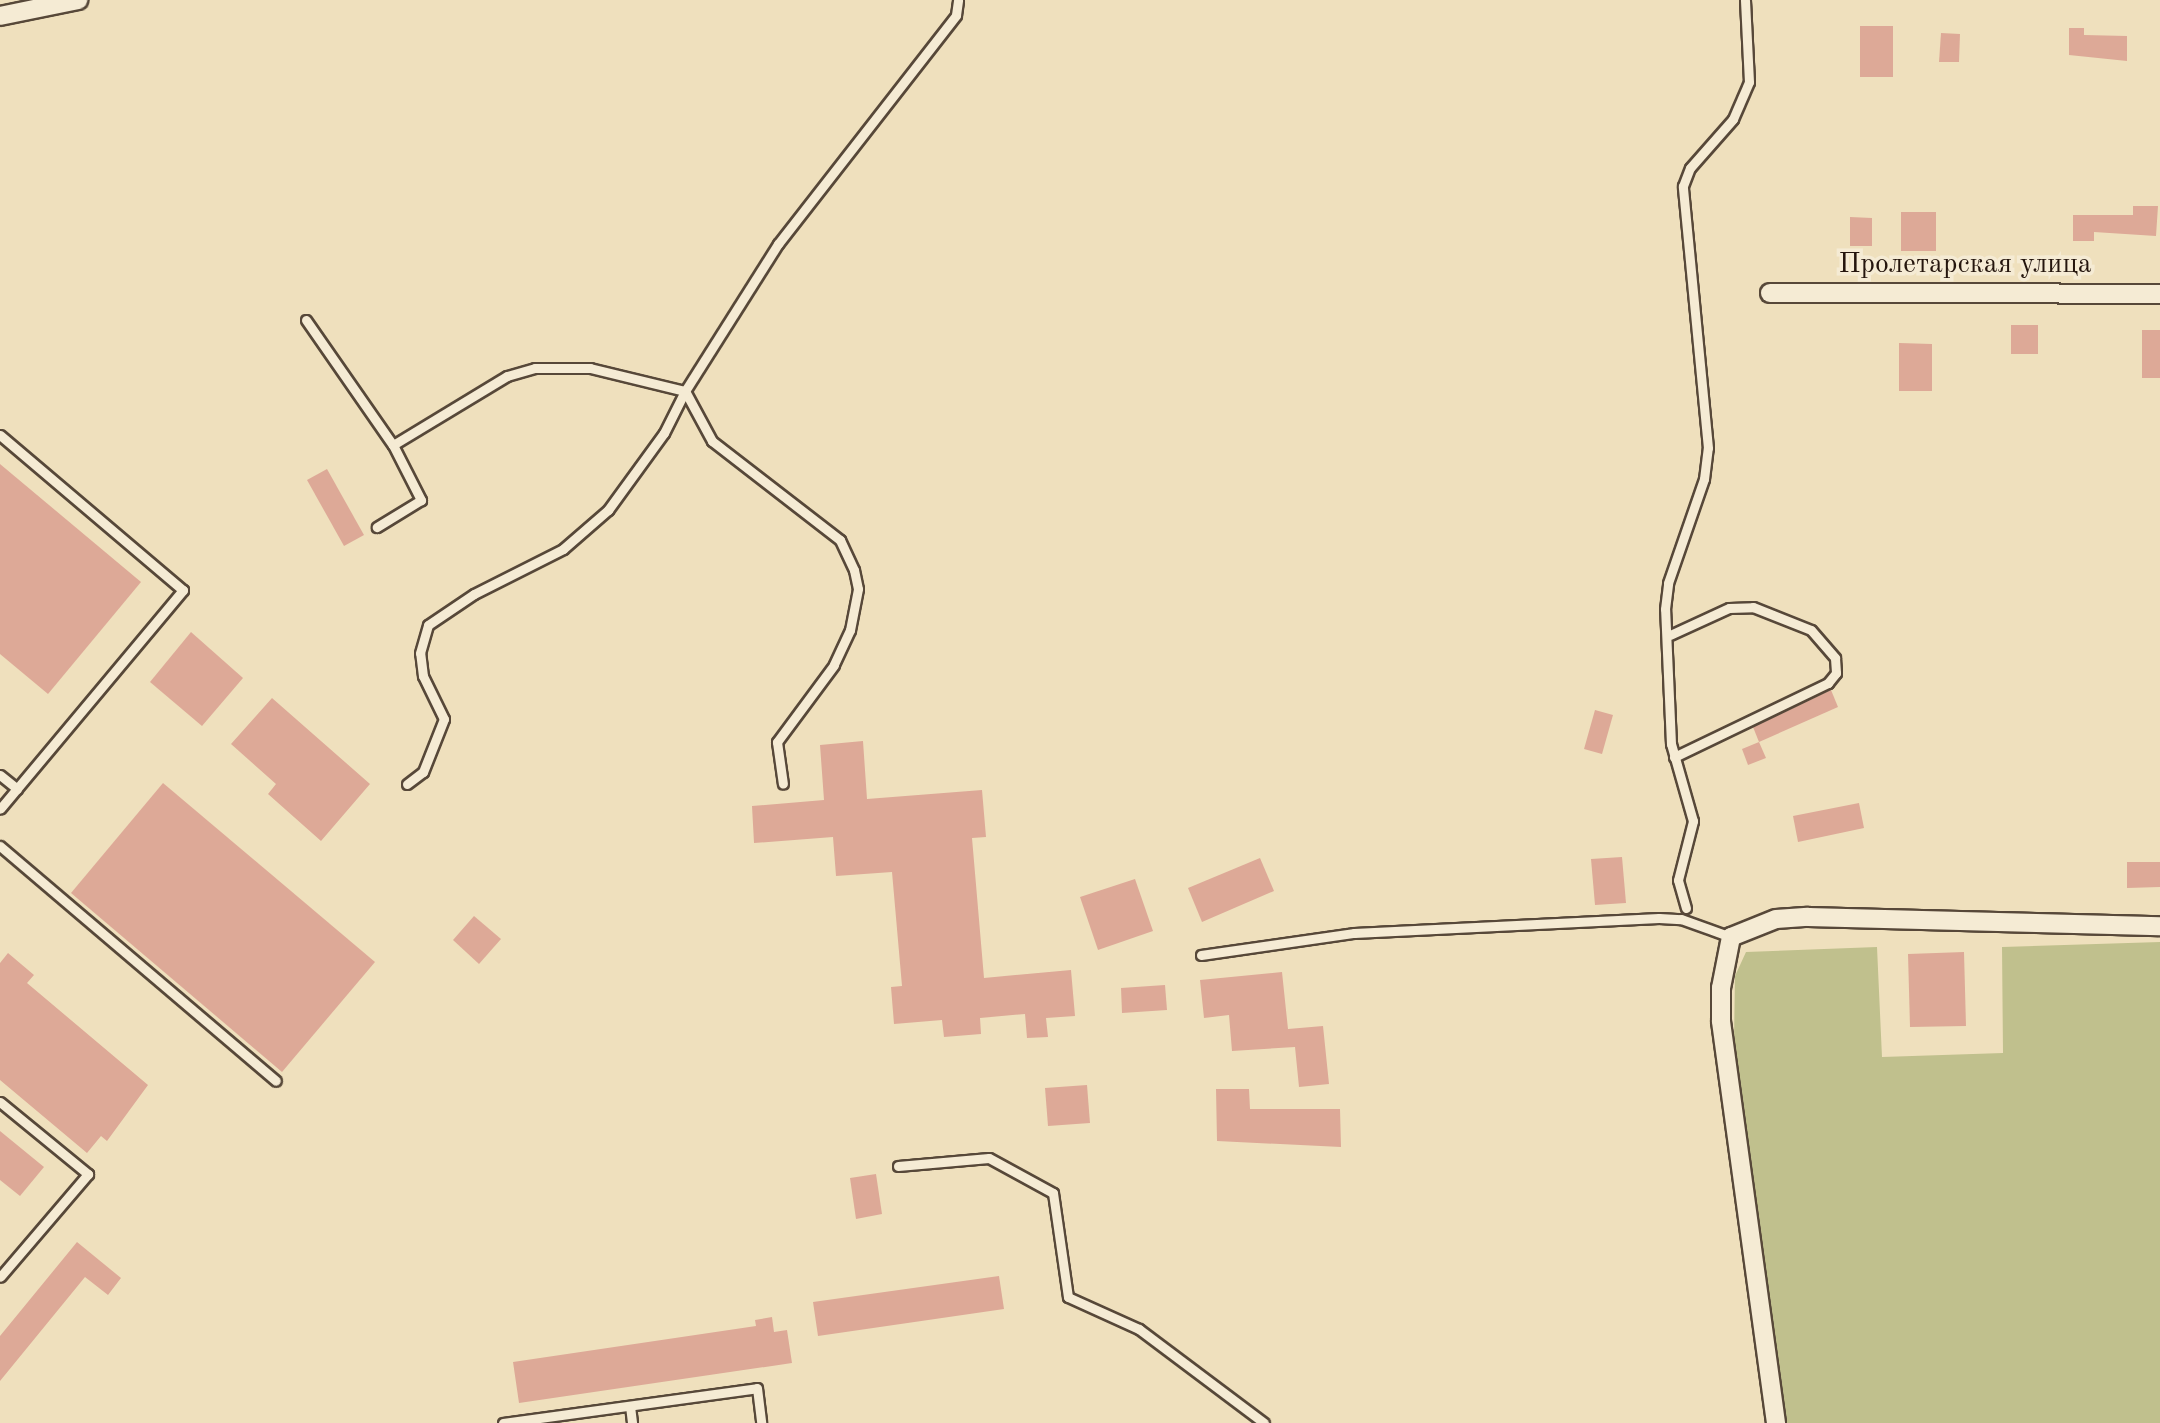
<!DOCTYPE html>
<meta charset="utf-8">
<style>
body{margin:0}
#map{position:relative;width:2160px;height:1423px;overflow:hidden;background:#efe0bd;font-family:"Old Standard TT",serif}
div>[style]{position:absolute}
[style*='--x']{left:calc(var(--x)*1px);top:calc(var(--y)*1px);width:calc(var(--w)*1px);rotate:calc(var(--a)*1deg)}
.green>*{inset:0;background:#c0c08d}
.building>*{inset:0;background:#dda997}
.roads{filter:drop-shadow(2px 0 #574839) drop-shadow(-2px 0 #574839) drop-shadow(0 2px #574839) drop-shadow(0 -2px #574839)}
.lane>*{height:9px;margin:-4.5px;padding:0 4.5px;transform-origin:4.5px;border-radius:4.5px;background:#f5ebd4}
.street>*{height:18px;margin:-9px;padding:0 9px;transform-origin:9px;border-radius:9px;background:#f5ebd4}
span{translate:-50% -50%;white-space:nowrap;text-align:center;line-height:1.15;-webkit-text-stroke:7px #f5ebd4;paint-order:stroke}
.street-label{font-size:28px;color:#24150d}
</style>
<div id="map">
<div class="green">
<i style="clip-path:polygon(2160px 942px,2160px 1423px,1782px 1423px,1734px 1040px,1735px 976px,1746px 952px,1877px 947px,1882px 1057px,2003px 1053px,2002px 947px)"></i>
</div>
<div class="building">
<i style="clip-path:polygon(1860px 26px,1893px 26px,1893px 77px,1860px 77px)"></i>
<i style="clip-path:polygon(2069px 28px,2084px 28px,2084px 35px,2127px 36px,2127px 61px,2069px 55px)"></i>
<i style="clip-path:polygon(1941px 33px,1960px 34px,1959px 62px,1939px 62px)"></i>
<i style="clip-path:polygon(2133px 206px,2158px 206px,2156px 236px,2094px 232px,2094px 241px,2073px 241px,2073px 215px,2133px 215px)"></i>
<i style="clip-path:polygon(1901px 212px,1936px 212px,1936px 251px,1901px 251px)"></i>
<i style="clip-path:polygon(1850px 217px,1872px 218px,1872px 246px,1850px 246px)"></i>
<i style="clip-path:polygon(2011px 325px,2038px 325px,2038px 354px,2011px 354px)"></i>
<i style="clip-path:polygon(2142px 330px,2160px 330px,2160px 378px,2142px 378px)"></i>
<i style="clip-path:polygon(1899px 343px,1932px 344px,1932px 391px,1899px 391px)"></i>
<i style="clip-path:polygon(0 464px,141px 582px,48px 694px,0 654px)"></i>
<i style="clip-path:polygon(327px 469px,364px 535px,344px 546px,307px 480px)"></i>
<i style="clip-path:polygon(191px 632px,243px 678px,202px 726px,150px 682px)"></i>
<i style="clip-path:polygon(1831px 690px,1838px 707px,1759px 742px,1753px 727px)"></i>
<i style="clip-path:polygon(272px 698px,370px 784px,321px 841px,268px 794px,276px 784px,231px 744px)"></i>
<i style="clip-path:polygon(1595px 710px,1613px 715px,1602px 754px,1584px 749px)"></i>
<i style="clip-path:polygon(863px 741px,867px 799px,982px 790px,986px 837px,972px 838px,984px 978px,1071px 970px,1075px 1016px,1046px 1018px,1048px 1037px,1027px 1038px,1025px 1014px,980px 1018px,981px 1034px,944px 1037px,942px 1020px,894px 1024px,891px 987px,902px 986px,892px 872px,836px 876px,833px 837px,754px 843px,752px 806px,824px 800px,820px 745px)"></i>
<i style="clip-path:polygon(1759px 742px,1766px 758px,1748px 765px,1742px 749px)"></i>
<i style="clip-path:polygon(163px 783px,375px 962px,282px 1072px,71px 893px)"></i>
<i style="clip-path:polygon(1859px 803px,1864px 828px,1798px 842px,1793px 816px)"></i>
<i style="clip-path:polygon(1622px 857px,1626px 903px,1595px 905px,1591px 859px)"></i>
<i style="clip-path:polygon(1260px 858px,1274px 891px,1202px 922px,1188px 888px)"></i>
<i style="clip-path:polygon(2127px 862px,2160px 862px,2160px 887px,2127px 888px)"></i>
<i style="clip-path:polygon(1135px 879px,1153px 931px,1098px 950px,1080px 897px)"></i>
<i style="clip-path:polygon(474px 916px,501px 939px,479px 964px,453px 940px)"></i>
<i style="clip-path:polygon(1964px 952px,1966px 1026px,1910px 1027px,1908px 954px)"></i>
<i style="clip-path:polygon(8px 953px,34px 975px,27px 983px,148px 1085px,107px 1141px,101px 1136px,87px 1153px,0 1080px,0 963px)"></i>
<i style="clip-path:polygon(1282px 972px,1288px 1029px,1323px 1026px,1329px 1084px,1299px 1087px,1295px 1047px,1232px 1051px,1229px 1015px,1204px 1018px,1200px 980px)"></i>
<i style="clip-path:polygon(1165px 985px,1167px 1010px,1122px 1013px,1121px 988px)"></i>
<i style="clip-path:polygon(1087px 1085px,1090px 1123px,1048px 1126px,1045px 1088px)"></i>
<i style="clip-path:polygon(1216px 1089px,1249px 1089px,1250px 1109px,1340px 1109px,1341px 1147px,1217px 1141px)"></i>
<i style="clip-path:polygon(0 1131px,44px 1167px,20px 1196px,0 1180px)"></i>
<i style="clip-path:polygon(876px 1174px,882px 1214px,856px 1219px,850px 1178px)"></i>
<i style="clip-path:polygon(77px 1242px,121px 1278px,108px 1295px,85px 1277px,0 1381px,0 1336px)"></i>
<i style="clip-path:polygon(999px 1276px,1004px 1309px,818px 1336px,813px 1302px)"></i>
<i style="clip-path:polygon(772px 1317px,774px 1332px,787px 1330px,792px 1363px,519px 1403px,513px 1362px,756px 1326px,755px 1320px)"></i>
</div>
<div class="roads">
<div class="lane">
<i style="--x:306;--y:320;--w:152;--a:55.2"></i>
<i style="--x:393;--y:445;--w:62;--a:63"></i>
<i style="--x:421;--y:500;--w:52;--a:148.5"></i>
<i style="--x:685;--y:391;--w:57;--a:61.6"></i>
<i style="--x:712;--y:441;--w:162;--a:37.7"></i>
<i style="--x:840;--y:540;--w:33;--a:65"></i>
<i style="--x:854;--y:570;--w:19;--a:78"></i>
<i style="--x:858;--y:589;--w:42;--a:101"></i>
<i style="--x:850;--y:630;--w:38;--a:115"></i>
<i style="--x:834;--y:665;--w:96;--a:126.5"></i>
<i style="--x:777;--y:742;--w:42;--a:81.9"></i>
<i style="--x:0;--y:435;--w:240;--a:40.3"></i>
<i style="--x:183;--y:590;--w:285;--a:129.9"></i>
<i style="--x:393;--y:445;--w:133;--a:-31.2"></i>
<i style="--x:507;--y:376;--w:29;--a:-16"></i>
<i style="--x:535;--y:368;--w:55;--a:0"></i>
<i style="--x:590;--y:368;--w:98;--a:13.6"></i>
<i style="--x:685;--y:391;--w:174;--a:-57.7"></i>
<i style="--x:778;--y:244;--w:290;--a:-52.1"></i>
<i style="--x:956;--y:15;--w:15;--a:-82"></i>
<i style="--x:1670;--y:635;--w:65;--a:-24.6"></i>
<i style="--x:1729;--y:608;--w:24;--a:-2"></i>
<i style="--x:1753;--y:607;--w:62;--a:21.6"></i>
<i style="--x:1811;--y:630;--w:37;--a:49"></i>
<i style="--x:1835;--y:658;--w:15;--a:86"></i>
<i style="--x:1836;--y:673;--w:13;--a:129"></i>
<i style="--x:1828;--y:683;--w:171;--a:154.3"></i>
<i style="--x:0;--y:775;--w:22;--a:39"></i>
<i style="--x:407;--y:784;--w:20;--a:-37"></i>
<i style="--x:423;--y:772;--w:57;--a:-68.4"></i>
<i style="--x:444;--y:719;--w:48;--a:-116"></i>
<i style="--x:423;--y:676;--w:23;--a:-97"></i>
<i style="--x:420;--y:653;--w:29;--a:-74"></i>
<i style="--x:428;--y:625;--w:55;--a:-34"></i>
<i style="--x:474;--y:594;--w:100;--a:-26.8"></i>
<i style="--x:563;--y:549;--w:60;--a:-40.9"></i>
<i style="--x:608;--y:510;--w:95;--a:-54"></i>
<i style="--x:664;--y:433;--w:47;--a:-63.4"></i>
<i style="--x:0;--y:846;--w:362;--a:40.4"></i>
<i style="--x:1686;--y:908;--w:29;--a:-106"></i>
<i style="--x:1678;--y:880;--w:61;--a:-75.7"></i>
<i style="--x:1693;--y:821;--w:80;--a:-105.9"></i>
<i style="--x:1671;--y:744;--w:135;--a:-92.5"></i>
<i style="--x:1665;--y:609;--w:26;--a:-83"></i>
<i style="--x:1668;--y:583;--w:110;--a:-70.9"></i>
<i style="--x:1704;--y:479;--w:31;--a:-83"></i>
<i style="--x:1708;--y:448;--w:263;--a:-95.5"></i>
<i style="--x:1683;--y:186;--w:19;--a:-69"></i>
<i style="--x:1690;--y:168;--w:65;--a:-48.7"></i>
<i style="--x:1733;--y:119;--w:40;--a:-66.6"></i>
<i style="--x:1749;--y:82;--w:82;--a:-92.8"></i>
<i style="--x:1201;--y:955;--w:155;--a:-8.2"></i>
<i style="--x:1354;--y:933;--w:305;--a:-2.8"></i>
<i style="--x:1659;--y:918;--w:22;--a:3"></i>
<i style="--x:1681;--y:919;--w:53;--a:19.8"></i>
<i style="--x:0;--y:1102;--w:114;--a:39.3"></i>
<i style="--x:88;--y:1174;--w:135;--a:130.5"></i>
<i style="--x:898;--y:1166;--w:91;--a:-5"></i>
<i style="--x:989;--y:1158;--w:73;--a:28.7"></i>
<i style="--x:1053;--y:1193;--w:105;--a:81.8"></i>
<i style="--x:1068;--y:1297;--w:78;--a:24.3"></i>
<i style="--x:1139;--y:1329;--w:156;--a:36.9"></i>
<i style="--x:630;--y:1406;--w:17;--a:83"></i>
<i style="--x:503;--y:1423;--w:256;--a:-7.8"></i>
<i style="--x:757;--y:1388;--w:35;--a:83"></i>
</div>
<div class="street">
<i style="--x:0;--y:16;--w:80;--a:-11.6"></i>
<i style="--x:1770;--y:293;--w:390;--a:0.1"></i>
<i style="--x:1776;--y:1423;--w:406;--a:-97.8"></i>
<i style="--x:1721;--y:1021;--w:33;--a:-90"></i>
<i style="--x:1721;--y:988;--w:52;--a:-78.9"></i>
<i style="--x:1731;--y:937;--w:48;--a:-21.8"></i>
<i style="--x:1776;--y:919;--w:32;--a:-4"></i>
<i style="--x:1808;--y:917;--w:352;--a:1.5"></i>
</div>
</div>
<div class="street-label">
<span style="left:1965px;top:265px">Пролетарская улица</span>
</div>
</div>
